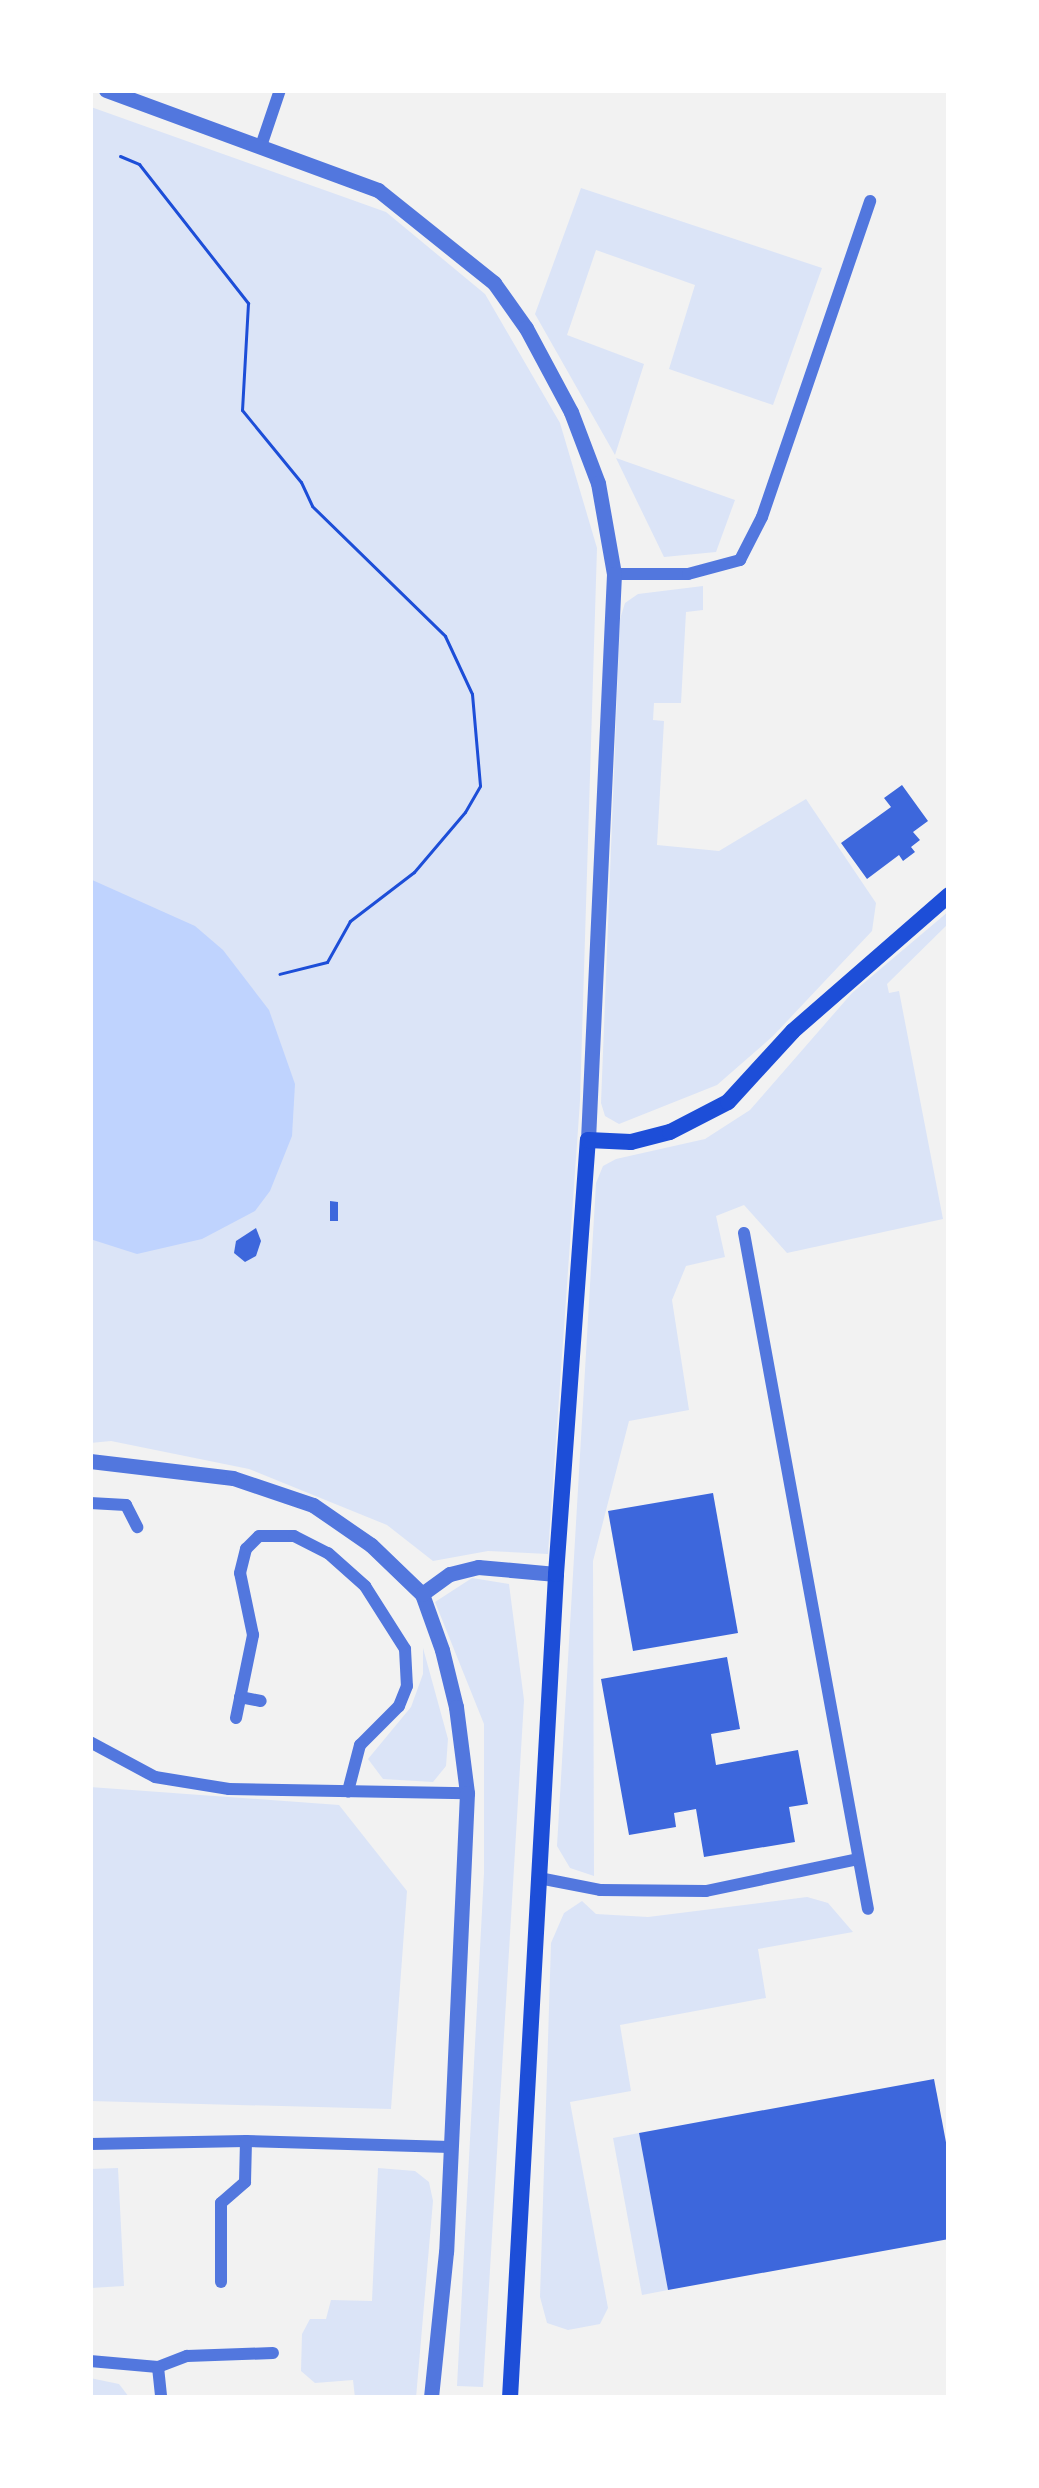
<!DOCTYPE html>
<style>
body{margin:0}
#map{position:relative;width:1039px;height:2488px;overflow:hidden;background:#f2f2f2;font-family:Lato,sans-serif}
div>[style]{position:absolute}
[style*='--x']{left:calc(var(--x)*1px);top:calc(var(--y)*1px);width:calc(var(--w)*1px);rotate:calc(var(--a)*1deg)}
.green>*{inset:0;background:#dbe4f7}
.water>*{inset:0;background:#bfd3fe}
.building>*{inset:0;background:#3d67dc}
.path>*{height:3px;margin:-1.5px;padding:0 1.5px;transform-origin:1.5px;border-radius:1.5px;background:#1d4ed8}
.minor>*{height:12px;margin:-6px;padding:0 6px;transform-origin:6px;border-radius:6px;background:#5277de}
.tertiary>*{height:15px;margin:-7.5px;padding:0 7.5px;transform-origin:7.5px;border-radius:7.5px;background:#5277de}
.secondary>*{height:16px;margin:-8px;padding:0 8px;transform-origin:8px;border-radius:8px;background:#1d4ed8}
span{translate:-50% -50%;white-space:nowrap;text-align:center;line-height:1.15;-webkit-text-stroke:9px #fff;paint-order:stroke}
.frame{position:absolute;inset:0;border:93px solid #fff;pointer-events:none}
</style>
<div id="map">
<div class="green">
<i style="clip-path:polygon(91px 107px,386px 212px,485px 294px,560px 423px,597px 548px,580px 1101px,548px 1554px,488px 1551px,433px 1561px,387px 1525px,249px 1469px,111px 1441px,90px 1443px)"></i>
<i style="clip-path:polygon(581px 188px,822px 268px,773px 405px,669px 369px,695px 285px,596px 250px,567px 335px,644px 364px,615px 455px,535px 314px)"></i>
<i style="clip-path:polygon(616px 458px,735px 500px,716px 552px,664px 557px)"></i>
<i style="clip-path:polygon(703px 586px,703px 610px,686px 612px,681px 703px,654px 703px,653px 720px,664px 721px,657px 845px,719px 851px,806px 799px,876px 903px,872px 931px,773px 1036px,717px 1085px,619px 1124px,605px 1116px,601px 1103px,620px 619px,625px 603px,638px 594px)"></i>
<i style="clip-path:polygon(949px 911px,949px 923px,887px 984px,889px 993px,899px 991px,943px 1219px,787px 1253px,744px 1205px,716px 1216px,725px 1257px,686px 1266px,672px 1300px,689px 1410px,629px 1421px,593px 1561px,594px 1876px,570px 1868px,557px 1846px,596px 1183px,603px 1166px,616px 1159px,705px 1139px,750px 1110px,852px 993px)"></i>
<i style="clip-path:polygon(472px 1578px,509px 1584px,524px 1700px,483px 2387px,457px 2386px,484px 1873px,484px 1724px,435px 1602px)"></i>
<i style="clip-path:polygon(423px 1648px,448px 1739px,446px 1766px,433px 1782px,383px 1779px,368px 1759px,411px 1707px,423px 1674px)"></i>
<i style="clip-path:polygon(90px 1787px,339px 1805px,407px 1891px,391px 2109px,90px 2101px)"></i>
<i style="clip-path:polygon(807px 1897px,828px 1903px,853px 1932px,758px 1949px,766px 1998px,620px 2025px,631px 2091px,570px 2102px,608px 2308px,600px 2324px,568px 2330px,547px 2323px,540px 2297px,551px 1943px,564px 1913px,582px 1901px,596px 1914px,648px 1917px)"></i>
<i style="clip-path:polygon(639px 2133px,668px 2290px,642px 2295px,613px 2138px)"></i>
<i style="clip-path:polygon(118px 2168px,124px 2286px,91px 2288px,90px 2169px)"></i>
<i style="clip-path:polygon(378px 2168px,415px 2171px,429px 2182px,433px 2201px,416px 2398px,355px 2398px,353px 2380px,315px 2383px,301px 2371px,302px 2334px,310px 2319px,326px 2319px,331px 2300px,372px 2301px)"></i>
<i style="clip-path:polygon(90px 2378px,119px 2384px,129px 2397px,90px 2398px)"></i>
</div>
<div class="water">
<i style="clip-path:polygon(90px 879px,195px 926px,223px 950px,269px 1010px,295px 1084px,292px 1136px,270px 1191px,255px 1211px,202px 1239px,137px 1254px,90px 1239px)"></i>
</div>
<div class="building">
<i style="clip-path:polygon(902px 785px,928px 821px,913px 832px,920px 840px,911px 847px,915px 852px,903px 861px,899px 855px,867px 879px,841px 843px,891px 807px,884px 798px)"></i>
<i style="clip-path:polygon(330px 1201px,338px 1202px,338px 1221px,330px 1221px)"></i>
<i style="clip-path:polygon(256px 1228px,261px 1241px,256px 1256px,245px 1262px,234px 1253px,236px 1241px)"></i>
<i style="clip-path:polygon(713px 1493px,738px 1633px,633px 1651px,608px 1511px)"></i>
<i style="clip-path:polygon(727px 1657px,740px 1729px,711px 1734px,716px 1765px,798px 1750px,808px 1804px,789px 1807px,795px 1842px,704px 1857px,696px 1809px,674px 1813px,676px 1827px,629px 1835px,601px 1679px)"></i>
<i style="clip-path:polygon(934px 2079px,949px 2158px,949px 2239px,668px 2290px,639px 2133px)"></i>
</div>
<div class="path">
<i style="--x:120;--y:156;--w:21;--a:23"></i>
<i style="--x:139;--y:164;--w:177;--a:51.9"></i>
<i style="--x:248;--y:303;--w:107;--a:93.2"></i>
<i style="--x:242;--y:410;--w:93;--a:50.7"></i>
<i style="--x:301;--y:482;--w:26;--a:65"></i>
<i style="--x:312;--y:506;--w:186;--a:44.3"></i>
<i style="--x:445;--y:636;--w:64;--a:65"></i>
<i style="--x:472;--y:694;--w:92;--a:85"></i>
<i style="--x:480;--y:786;--w:30;--a:120"></i>
<i style="--x:465;--y:812;--w:79;--a:130.4"></i>
<i style="--x:414;--y:872;--w:81;--a:142.6"></i>
<i style="--x:350;--y:921;--w:47;--a:119.3"></i>
<i style="--x:327;--y:962;--w:49;--a:166"></i>
</div>
<div class="minor">
<i style="--x:261;--y:146;--w:59;--a:-71.3"></i>
<i style="--x:614;--y:574;--w:74;--a:0"></i>
<i style="--x:688;--y:574;--w:54;--a:-15.1"></i>
<i style="--x:740;--y:560;--w:48;--a:-62.9"></i>
<i style="--x:762;--y:517;--w:334;--a:-71.1"></i>
<i style="--x:744;--y:1233;--w:687;--a:79.61"></i>
<i style="--x:90;--y:1503;--w:36;--a:3"></i>
<i style="--x:126;--y:1505;--w:25;--a:63"></i>
<i style="--x:240;--y:1697;--w:21;--a:11"></i>
<i style="--x:236;--y:1718;--w:85;--a:-78.4"></i>
<i style="--x:253;--y:1635;--w:63;--a:-101.8"></i>
<i style="--x:240;--y:1573;--w:25;--a:-76"></i>
<i style="--x:246;--y:1549;--w:18;--a:-45"></i>
<i style="--x:259;--y:1536;--w:35;--a:0"></i>
<i style="--x:294;--y:1536;--w:38;--a:27"></i>
<i style="--x:328;--y:1553;--w:50;--a:41.7"></i>
<i style="--x:365;--y:1586;--w:75;--a:57.6"></i>
<i style="--x:405;--y:1649;--w:37;--a:87"></i>
<i style="--x:407;--y:1686;--w:22;--a:112"></i>
<i style="--x:399;--y:1706;--w:55;--a:135"></i>
<i style="--x:360;--y:1745;--w:48;--a:104.6"></i>
<i style="--x:90;--y:1742;--w:74;--a:28.3"></i>
<i style="--x:155;--y:1777;--w:75;--a:9.2"></i>
<i style="--x:229;--y:1789;--w:238;--a:1"></i>
<i style="--x:539;--y:1878;--w:62;--a:11.1"></i>
<i style="--x:600;--y:1890;--w:106;--a:0.5"></i>
<i style="--x:706;--y:1891;--w:155;--a:-11.9"></i>
<i style="--x:90;--y:2144;--w:156;--a:-1.1"></i>
<i style="--x:246;--y:2141;--w:204;--a:1.7"></i>
<i style="--x:221;--y:2282;--w:79;--a:-90"></i>
<i style="--x:221;--y:2203;--w:32;--a:-41"></i>
<i style="--x:245;--y:2182;--w:41;--a:-88.6"></i>
<i style="--x:90;--y:2361;--w:68;--a:5"></i>
<i style="--x:158;--y:2367;--w:31;--a:-21"></i>
<i style="--x:187;--y:2356;--w:86;--a:-2"></i>
<i style="--x:158;--y:2367;--w:31;--a:84"></i>
</div>
<div class="tertiary">
<i style="--x:106;--y:90;--w:290;--a:20.2"></i>
<i style="--x:378;--y:190;--w:149;--a:38.7"></i>
<i style="--x:494;--y:283;--w:55;--a:54.6"></i>
<i style="--x:526;--y:328;--w:95;--a:61.8"></i>
<i style="--x:571;--y:412;--w:76;--a:69.2"></i>
<i style="--x:598;--y:483;--w:92;--a:80"></i>
<i style="--x:614;--y:574;--w:567;--a:92.63"></i>
<i style="--x:90;--y:1461;--w:144;--a:6.8"></i>
<i style="--x:233;--y:1478;--w:84;--a:18.6"></i>
<i style="--x:313;--y:1505;--w:70;--a:34.6"></i>
<i style="--x:371;--y:1545;--w:71;--a:43.9"></i>
<i style="--x:422;--y:1594;--w:59;--a:70.3"></i>
<i style="--x:442;--y:1650;--w:59;--a:76.2"></i>
<i style="--x:456;--y:1707;--w:87;--a:82.7"></i>
<i style="--x:467;--y:1793;--w:459;--a:92.6"></i>
<i style="--x:446;--y:2252;--w:147;--a:95.9"></i>
<i style="--x:422;--y:1594;--w:34;--a:-36"></i>
<i style="--x:450;--y:1574;--w:29;--a:-14"></i>
<i style="--x:478;--y:1567;--w:78;--a:5.1"></i>
</div>
<div class="secondary">
<i style="--x:510;--y:2398;--w:825;--a:-86.8"></i>
<i style="--x:556;--y:1574;--w:435;--a:-85.8"></i>
<i style="--x:588;--y:1140;--w:43;--a:2.7"></i>
<i style="--x:631;--y:1142;--w:40;--a:-14.4"></i>
<i style="--x:670;--y:1132;--w:65;--a:-27.3"></i>
<i style="--x:728;--y:1102;--w:96;--a:-47.5"></i>
<i style="--x:793;--y:1031;--w:207;--a:-41.1"></i>
</div>
<div class="frame"></div>
</div>
